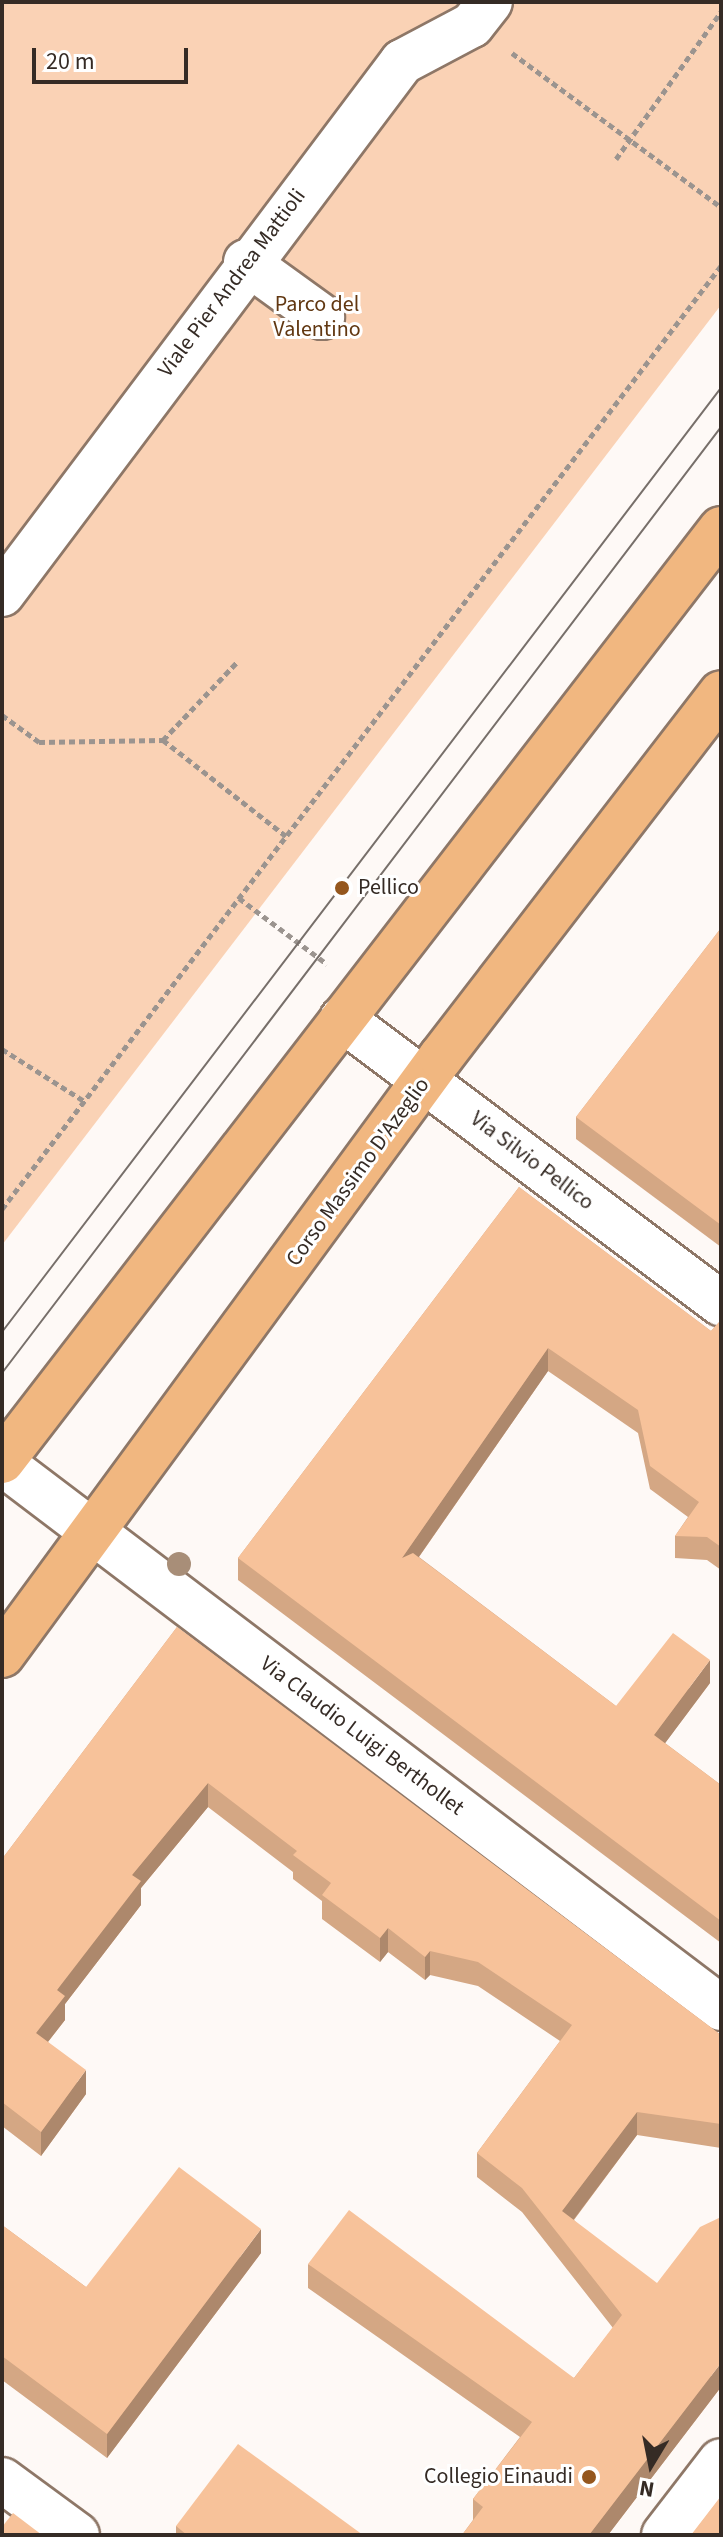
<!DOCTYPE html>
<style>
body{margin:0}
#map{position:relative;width:723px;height:2537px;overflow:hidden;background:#fef9f6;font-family:"Source Sans 3",sans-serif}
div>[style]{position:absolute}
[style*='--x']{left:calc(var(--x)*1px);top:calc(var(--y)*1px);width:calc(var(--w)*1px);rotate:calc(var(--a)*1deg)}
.green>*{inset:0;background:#fad2b5}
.path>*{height:5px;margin-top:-2.5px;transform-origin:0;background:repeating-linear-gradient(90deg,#9b948f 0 6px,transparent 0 10px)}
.roads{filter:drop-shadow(2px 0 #8e7767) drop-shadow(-2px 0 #8e7767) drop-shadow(0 2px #8e7767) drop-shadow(0 -2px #8e7767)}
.street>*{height:44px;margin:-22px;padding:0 22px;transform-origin:22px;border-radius:22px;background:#fff}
.primary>*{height:44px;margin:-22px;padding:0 22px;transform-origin:22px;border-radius:22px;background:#f1b780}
.tram>*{height:2px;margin:-1px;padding:0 1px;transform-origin:1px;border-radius:1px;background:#776f6a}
.trees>*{width:24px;height:24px;margin:-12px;border-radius:50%;background:#a88e78}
.wall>*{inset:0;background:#d4a784}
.shaded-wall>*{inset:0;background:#ad886c}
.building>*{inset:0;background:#f7c29a}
.dots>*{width:22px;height:22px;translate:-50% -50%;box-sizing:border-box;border:4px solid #fff;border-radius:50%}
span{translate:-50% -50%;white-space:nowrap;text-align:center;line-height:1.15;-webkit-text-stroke:6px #fff;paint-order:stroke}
.street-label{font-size:22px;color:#352b25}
.park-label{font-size:22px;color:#613711}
.poi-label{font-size:22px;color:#352b25}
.left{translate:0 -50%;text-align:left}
.right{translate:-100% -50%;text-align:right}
.frame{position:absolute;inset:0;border:4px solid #352b25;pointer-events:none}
.north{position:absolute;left:611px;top:2425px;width:80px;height:80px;-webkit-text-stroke:6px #fff;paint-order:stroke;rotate:190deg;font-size:22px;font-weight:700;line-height:32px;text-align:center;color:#352b25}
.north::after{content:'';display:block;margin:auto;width:28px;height:36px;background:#352b25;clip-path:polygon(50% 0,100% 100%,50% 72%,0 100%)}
.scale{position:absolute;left:32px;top:48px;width:156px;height:36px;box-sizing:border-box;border:4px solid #352b25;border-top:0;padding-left:10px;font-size:24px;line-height:28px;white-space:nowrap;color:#352b25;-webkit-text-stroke:6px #fff;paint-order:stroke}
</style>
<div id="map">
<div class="green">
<i style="clip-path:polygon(2px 2px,721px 2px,721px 305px,2px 1245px)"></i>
</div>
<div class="path">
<i style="--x:512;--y:53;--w:260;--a:36.4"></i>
<i style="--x:616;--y:159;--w:181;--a:-54.5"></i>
<i style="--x:2;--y:715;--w:46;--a:36.1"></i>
<i style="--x:39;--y:742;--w:124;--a:-0.9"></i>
<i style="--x:163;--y:740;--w:156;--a:38"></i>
<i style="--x:163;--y:740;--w:108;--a:-46.5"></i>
<i style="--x:239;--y:898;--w:110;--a:36.9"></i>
<i style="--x:2;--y:1049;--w:97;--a:32.4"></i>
<i style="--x:2;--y:1209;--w:1186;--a:-52.68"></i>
</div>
<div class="roads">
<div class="street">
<i style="--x:246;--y:262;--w:94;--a:35.9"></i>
<i style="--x:2;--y:594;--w:666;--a:-53.06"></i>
<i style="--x:402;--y:62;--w:79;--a:-27.9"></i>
<i style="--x:472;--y:25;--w:29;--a:-52"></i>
<i style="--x:342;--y:1019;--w:474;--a:36.9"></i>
<i style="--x:2;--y:1463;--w:902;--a:37.16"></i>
<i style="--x:2;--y:2480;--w:93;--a:36.3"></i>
<i style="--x:664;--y:2535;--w:93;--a:-52.4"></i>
</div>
<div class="primary">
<i style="--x:2;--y:1461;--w:1177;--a:-52.35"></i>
<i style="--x:2;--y:1655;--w:742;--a:-53.72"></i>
<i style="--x:441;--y:1057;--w:459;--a:-52.4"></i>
</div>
</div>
<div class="tram">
<i style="--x:2;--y:1332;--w:1187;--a:-52.71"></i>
<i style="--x:2;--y:1373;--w:1188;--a:-52.76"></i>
</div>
<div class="trees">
<i style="left:179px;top:1564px"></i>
</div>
<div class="wall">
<i style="clip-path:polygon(721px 928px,721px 1247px,576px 1139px,576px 1117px)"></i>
<i style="clip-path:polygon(519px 1187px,711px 1331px,721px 1320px,721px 1570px,707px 1560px,675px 1558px,675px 1536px,688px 1517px,650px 1489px,638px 1433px,548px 1371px,419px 1557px,616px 1706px,710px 1683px,665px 1743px,721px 1785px,721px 1943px,238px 1580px,238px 1558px)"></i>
<i style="clip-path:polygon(177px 1627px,721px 2035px,721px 2148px,637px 2135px,574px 2220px,721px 2387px,608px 2535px,462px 2535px,473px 2520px,473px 2499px,520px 2437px,308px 2288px,308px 2264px,574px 2378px,613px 2328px,522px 2212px,477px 2177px,477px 2153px,560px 2041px,478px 1986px,430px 1975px,425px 1980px,388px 1952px,380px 1962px,322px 1919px,322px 1901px,293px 1879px,293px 1872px,208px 1807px,141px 1888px,141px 1905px,65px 2004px,65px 2020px,48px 2042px,86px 2094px,41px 2156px,2px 2126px,2px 1859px)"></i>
<i style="clip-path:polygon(2px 2225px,86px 2287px,261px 2253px,107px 2458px,2px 2380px)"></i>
<i style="clip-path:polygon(176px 2526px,363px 2535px,176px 2535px)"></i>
</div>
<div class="shaded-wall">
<i style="clip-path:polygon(548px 1348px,548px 1371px,402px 1581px,402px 1558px)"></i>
<i style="clip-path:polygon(710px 1660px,710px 1683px,654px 1758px,654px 1735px)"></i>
<i style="clip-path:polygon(208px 1783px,208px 1807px,141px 1888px,141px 1905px,65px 2004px,65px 2020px,36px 2057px,36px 2033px,57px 1990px,132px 1875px)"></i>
<i style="clip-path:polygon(388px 1928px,388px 1952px,380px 1962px,380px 1938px)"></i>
<i style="clip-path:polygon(430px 1951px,430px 1975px,425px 1980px,425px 1957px)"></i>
<i style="clip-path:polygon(86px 2070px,86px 2094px,41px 2156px,41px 2132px)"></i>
<i style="clip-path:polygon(637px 2112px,637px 2135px,562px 2235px,562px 2211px)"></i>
<i style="clip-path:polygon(261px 2229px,261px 2253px,107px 2458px,107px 2434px)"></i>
<i style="clip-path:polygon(721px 2363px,721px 2387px,608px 2535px,589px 2535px)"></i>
</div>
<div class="building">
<i style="clip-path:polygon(721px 928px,721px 1225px,576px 1117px)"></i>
<i style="clip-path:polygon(519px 1187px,711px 1331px,721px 1320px,721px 1547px,707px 1537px,675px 1536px,699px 1502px,650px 1466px,638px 1410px,548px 1348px,402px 1558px,413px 1553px,616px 1706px,673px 1633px,710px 1660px,654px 1735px,721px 1785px,721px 1921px,238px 1558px)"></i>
<i style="clip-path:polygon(177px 1627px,721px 2035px,721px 2124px,637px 2112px,562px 2211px,657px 2283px,700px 2227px,721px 2217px,721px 2363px,589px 2535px,462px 2535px,483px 2507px,473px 2499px,532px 2422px,308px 2264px,349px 2210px,574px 2378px,622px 2315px,522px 2188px,477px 2153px,572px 2025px,478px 1962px,430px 1951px,425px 1957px,388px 1928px,380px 1938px,322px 1895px,331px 1883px,293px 1855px,297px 1851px,208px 1783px,132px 1875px,141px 1881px,57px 1990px,65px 1996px,36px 2033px,86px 2070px,41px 2132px,2px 2102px,2px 1859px)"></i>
<i style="clip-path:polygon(179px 2167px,261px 2229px,107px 2434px,2px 2356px,2px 2225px,86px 2287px)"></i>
<i style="clip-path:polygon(238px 2444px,363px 2535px,187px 2535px,176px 2526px)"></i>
<i style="clip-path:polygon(721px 2496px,721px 2535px,691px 2535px)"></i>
<i style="clip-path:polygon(13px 2513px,42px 2535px,2px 2535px,2px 2527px)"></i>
</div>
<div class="dots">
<i style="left:342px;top:888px;background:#95571e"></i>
<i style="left:589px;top:2477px;background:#95571e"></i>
</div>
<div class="street-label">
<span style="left:232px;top:283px;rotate:-53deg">Viale Pier Andrea Mattioli</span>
<span style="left:532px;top:1161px;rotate:37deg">Via Silvio Pellico</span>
<span style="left:358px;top:1172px;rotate:-54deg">Corso Massimo D'Azeglio</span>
<span style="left:362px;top:1736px;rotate:37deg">Via Claudio Luigi Berthollet</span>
</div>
<div class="park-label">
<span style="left:317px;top:317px">Parco del<br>Valentino</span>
</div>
<div class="poi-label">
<span class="left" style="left:358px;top:888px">Pellico</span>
<span class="right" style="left:573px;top:2477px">Collegio Einaudi</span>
</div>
<div class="frame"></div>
<div class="north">N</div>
<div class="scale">20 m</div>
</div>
